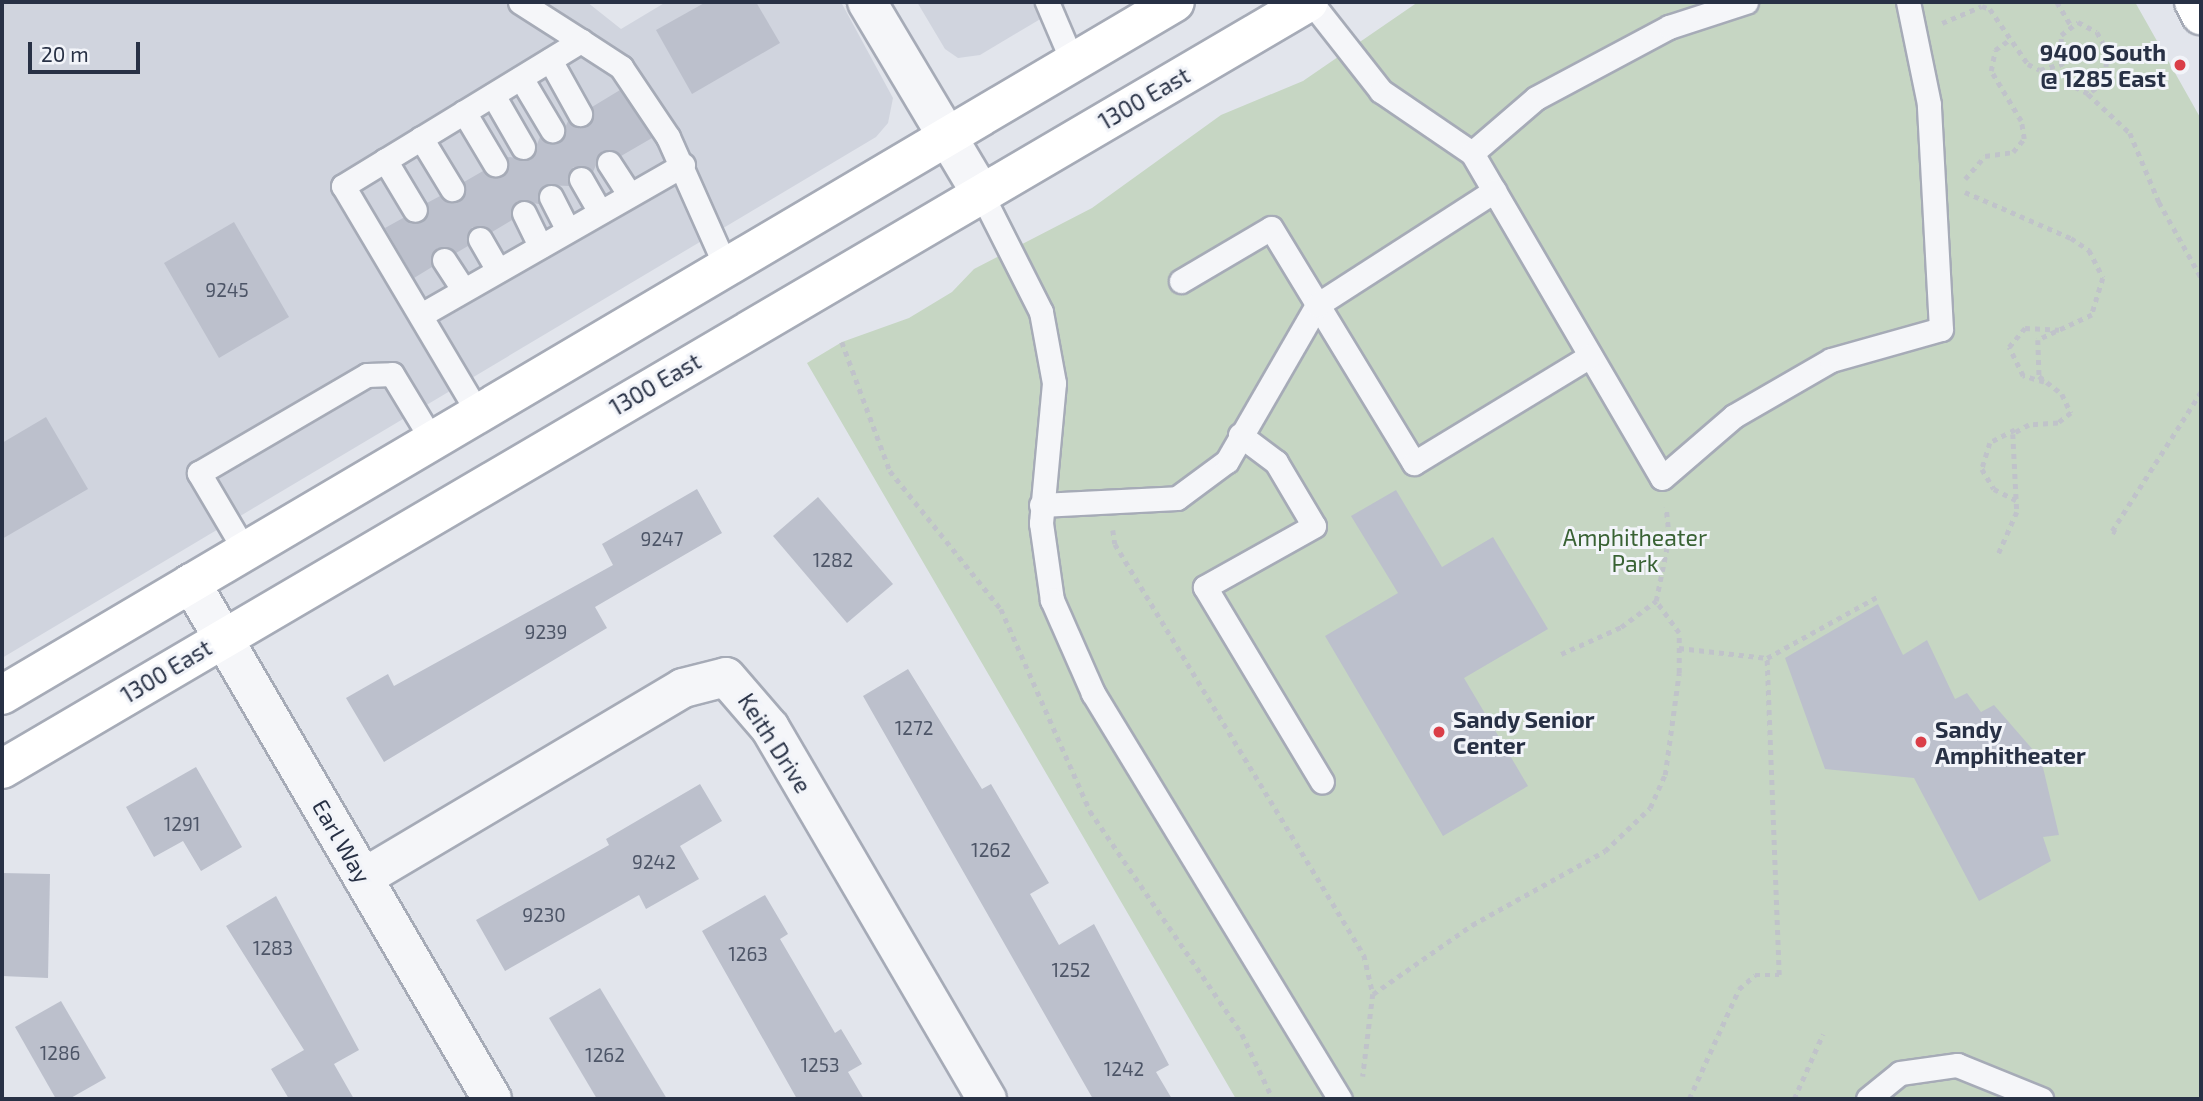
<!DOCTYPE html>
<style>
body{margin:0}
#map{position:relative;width:2203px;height:1101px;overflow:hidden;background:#e2e5ec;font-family:"Exo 2",sans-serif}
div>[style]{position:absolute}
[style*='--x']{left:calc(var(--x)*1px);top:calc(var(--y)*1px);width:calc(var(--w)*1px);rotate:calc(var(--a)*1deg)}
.built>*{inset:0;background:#d0d4de}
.green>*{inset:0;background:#c6d6c3}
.building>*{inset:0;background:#bcc0cc}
.path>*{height:4.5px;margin-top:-2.25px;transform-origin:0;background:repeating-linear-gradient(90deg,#c0c3ca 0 5px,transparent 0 10px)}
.roads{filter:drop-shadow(2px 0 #a6abb7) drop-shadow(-2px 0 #a6abb7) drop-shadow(0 2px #a6abb7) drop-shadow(0 -2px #a6abb7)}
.service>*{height:23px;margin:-11.5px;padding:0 11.5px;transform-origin:11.5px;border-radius:11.5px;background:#f5f6f9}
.minor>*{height:38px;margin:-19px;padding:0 19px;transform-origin:19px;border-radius:19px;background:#f5f6f9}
.primary>*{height:38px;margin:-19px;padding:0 19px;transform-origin:19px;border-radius:19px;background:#fff}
.dots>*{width:19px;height:19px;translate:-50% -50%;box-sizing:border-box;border:4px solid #f2f4f9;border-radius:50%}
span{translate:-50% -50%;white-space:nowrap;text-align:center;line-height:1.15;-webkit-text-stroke:6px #f2f4f9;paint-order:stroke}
.number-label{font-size:19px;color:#4d5567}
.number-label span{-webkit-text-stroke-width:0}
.poi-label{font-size:23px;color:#283145;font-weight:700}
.right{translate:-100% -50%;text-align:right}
.left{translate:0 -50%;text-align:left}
.street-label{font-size:23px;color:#283145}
.park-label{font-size:23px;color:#396234}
.frame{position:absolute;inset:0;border:4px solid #283145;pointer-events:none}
.scale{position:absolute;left:28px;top:42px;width:112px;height:32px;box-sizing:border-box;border:4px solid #283145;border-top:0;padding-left:9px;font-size:21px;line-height:24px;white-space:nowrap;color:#283145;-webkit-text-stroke:5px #f2f4f9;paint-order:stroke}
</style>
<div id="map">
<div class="built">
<i style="clip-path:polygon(2px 2px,587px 2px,621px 29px,666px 2px,841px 2px,893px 98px,888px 123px,876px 137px,2px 658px)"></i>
<i style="clip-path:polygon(917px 2px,1069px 2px,980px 55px,958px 58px,945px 49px)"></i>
</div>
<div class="green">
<i style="clip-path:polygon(1418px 2px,2135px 2px,2201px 119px,2201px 1099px,1236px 1099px,807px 363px,842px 342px,909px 318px,952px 292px,974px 269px,1092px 208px,1221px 115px,1303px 81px)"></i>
</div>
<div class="building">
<i style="clip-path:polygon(706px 2px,756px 2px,780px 43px,692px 94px,656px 30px)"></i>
<i style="clip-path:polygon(620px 90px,652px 138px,621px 156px,602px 151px,593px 172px,573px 167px,569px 186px,544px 185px,539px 204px,517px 201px,512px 220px,492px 232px,472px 227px,468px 246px,456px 253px,437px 248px,432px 267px,414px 278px,385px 228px,403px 218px,422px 222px,427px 203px,440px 196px,459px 201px,464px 182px,483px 171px,502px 176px,507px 157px,531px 159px,540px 137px,559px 142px,568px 121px,587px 126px,592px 107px)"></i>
<i style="clip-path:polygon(234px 222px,289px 317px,219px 358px,164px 263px)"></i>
<i style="clip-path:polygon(46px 417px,88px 489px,2px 539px,2px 443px)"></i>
<i style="clip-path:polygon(697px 489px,722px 533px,595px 607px,607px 628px,384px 762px,346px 698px,388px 674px,394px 686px,613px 565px,602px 544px)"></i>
<i style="clip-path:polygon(1396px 490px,1442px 567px,1493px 537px,1548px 629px,1464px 678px,1528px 786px,1443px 836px,1325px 636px,1398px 593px,1351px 516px)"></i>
<i style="clip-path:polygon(818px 497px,893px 584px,847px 623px,773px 536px)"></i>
<i style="clip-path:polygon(1878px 604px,1903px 655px,1927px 640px,1955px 699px,1967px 693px,1981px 712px,1994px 705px,2041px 759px,2059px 835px,2043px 837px,2051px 861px,1979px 901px,1914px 778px,1825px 769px,1785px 658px)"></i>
<i style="clip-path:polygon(908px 669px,982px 789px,991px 784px,1049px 883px,1030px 894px,1059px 945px,1094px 924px,1169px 1065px,1156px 1072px,1172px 1099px,1093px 1099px,863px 696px)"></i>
<i style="clip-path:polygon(196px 767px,242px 847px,201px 871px,183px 841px,154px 857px,126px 807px)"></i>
<i style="clip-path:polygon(700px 784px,722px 821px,680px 846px,699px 879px,646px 909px,639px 895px,505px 971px,476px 920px,609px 845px,606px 839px)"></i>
<i style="clip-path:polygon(2px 873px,50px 874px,48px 978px,2px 976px)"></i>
<i style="clip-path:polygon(765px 895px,788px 934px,780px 939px,835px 1033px,841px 1029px,862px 1064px,848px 1072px,864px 1099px,797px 1099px,702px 931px)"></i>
<i style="clip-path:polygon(276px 896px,359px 1050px,334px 1064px,354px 1099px,289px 1099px,271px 1069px,304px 1050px,226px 926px)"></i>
<i style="clip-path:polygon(600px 988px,667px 1099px,597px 1099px,549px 1018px)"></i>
<i style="clip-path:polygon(61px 1001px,106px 1078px,69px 1099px,56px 1099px,15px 1027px)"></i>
</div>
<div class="path">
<i style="--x:2057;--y:2;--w:26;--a:59"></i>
<i style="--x:2078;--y:22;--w:21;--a:28"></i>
<i style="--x:2097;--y:32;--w:23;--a:61"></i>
<i style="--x:2108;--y:52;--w:31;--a:97"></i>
<i style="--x:2104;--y:83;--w:19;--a:145"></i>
<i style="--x:2088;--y:94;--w:20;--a:-153"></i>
<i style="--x:2070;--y:85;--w:23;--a:-113"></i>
<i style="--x:2061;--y:64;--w:29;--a:-90"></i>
<i style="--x:2061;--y:35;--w:21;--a:-37"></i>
<i style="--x:1942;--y:23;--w:43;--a:-23"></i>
<i style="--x:1982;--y:6;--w:9;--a:21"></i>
<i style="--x:1990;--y:9;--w:67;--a:55.4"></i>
<i style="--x:2028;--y:64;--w:13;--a:27"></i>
<i style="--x:2040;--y:70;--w:22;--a:-16"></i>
<i style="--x:2088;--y:94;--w:57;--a:42.9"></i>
<i style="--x:2130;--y:133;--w:75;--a:67.2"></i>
<i style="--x:2159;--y:202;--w:86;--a:60.8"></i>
<i style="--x:1965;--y:179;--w:30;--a:-49"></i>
<i style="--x:1985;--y:156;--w:28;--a:-8"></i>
<i style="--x:2013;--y:152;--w:17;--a:-50"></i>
<i style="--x:2024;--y:139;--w:18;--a:-99"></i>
<i style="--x:2021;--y:121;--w:58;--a:-121"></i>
<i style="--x:1991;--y:71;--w:21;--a:-79"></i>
<i style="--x:1995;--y:50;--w:19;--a:-35"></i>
<i style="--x:1965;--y:192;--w:116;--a:23.5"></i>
<i style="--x:2071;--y:238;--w:22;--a:34"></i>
<i style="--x:2089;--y:250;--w:31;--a:63"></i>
<i style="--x:2103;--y:278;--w:39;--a:107"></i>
<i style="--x:2092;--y:315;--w:60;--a:155.2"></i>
<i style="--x:2038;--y:340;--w:36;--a:88"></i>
<i style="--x:2039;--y:376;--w:29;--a:38"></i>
<i style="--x:2062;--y:394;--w:21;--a:65"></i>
<i style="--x:2071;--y:413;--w:16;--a:142"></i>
<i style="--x:2058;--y:423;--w:29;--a:176"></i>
<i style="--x:2029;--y:425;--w:18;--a:151"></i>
<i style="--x:2013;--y:434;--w:78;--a:87.1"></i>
<i style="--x:2017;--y:512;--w:47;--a:113.8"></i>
<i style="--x:842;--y:342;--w:138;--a:69.6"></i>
<i style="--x:890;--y:471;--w:177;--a:51.2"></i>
<i style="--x:1001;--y:609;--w:221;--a:66.2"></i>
<i style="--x:1090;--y:811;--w:270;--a:55.7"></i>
<i style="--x:1242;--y:1034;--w:72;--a:64.5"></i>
<i style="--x:2044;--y:382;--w:22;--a:-164"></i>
<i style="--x:2023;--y:376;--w:32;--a:-116"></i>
<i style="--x:2009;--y:347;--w:25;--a:-50"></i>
<i style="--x:2025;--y:328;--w:34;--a:3"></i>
<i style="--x:2015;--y:430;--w:28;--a:153"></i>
<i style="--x:1990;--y:443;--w:27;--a:107"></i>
<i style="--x:1982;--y:469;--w:23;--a:59"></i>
<i style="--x:1994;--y:489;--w:25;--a:27"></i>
<i style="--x:1113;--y:530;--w:14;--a:82"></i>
<i style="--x:1115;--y:544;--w:481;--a:58.8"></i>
<i style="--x:1364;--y:955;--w:40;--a:77"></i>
<i style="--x:1373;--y:994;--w:83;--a:97"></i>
<i style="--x:2116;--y:533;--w:4;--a:-153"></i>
<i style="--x:2112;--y:531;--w:165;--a:-57.4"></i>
<i style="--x:1679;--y:648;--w:89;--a:6.5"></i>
<i style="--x:1561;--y:654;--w:66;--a:-24.2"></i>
<i style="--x:1621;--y:627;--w:44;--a:-36.6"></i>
<i style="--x:1656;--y:601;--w:65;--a:-78.5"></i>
<i style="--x:1669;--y:537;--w:30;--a:-96"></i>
<i style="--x:1373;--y:994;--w:121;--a:-34.9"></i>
<i style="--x:1472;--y:925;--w:152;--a:-29.1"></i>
<i style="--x:1605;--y:851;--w:62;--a:-43.7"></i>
<i style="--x:1650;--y:808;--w:36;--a:-66"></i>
<i style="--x:1665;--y:775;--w:103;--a:-82.2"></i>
<i style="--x:1679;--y:673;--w:40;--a:-90"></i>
<i style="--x:1679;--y:633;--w:39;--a:-126"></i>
<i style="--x:1689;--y:1099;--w:121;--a:-65.6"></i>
<i style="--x:1739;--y:989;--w:21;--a:-41"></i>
<i style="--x:1755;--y:975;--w:24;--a:0"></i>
<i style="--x:1779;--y:975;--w:317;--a:-92.2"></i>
<i style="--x:1767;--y:658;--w:128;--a:-29"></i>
<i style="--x:1794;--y:1099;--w:71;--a:-66"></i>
</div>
<div class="roads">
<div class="service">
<i style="--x:520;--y:2;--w:72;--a:32.6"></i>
<i style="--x:1047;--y:2;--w:66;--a:66.9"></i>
<i style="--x:1311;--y:2;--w:113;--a:51.8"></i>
<i style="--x:1381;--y:91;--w:110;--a:34.3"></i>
<i style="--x:1472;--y:153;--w:376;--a:59.7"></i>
<i style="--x:1662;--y:478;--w:95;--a:-40.7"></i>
<i style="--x:1734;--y:416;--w:112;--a:-30"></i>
<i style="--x:1831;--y:360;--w:114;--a:-15.7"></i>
<i style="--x:1941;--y:329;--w:225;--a:-93.1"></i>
<i style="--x:1929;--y:104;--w:104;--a:-101.6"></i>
<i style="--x:550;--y:60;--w:62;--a:60.9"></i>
<i style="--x:521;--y:78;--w:61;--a:59.2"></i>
<i style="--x:493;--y:95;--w:60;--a:60"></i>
<i style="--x:464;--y:112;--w:61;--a:59.2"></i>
<i style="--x:421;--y:138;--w:60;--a:58.7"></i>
<i style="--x:1472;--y:153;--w:84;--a:-40.7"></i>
<i style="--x:1536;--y:98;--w:151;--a:-28.1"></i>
<i style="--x:1669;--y:27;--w:81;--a:-18"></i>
<i style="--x:385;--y:160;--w:58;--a:59"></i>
<i style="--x:609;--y:163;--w:38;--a:57"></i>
<i style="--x:581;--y:179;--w:38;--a:60"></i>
<i style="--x:981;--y:193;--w:133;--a:63.2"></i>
<i style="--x:1041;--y:312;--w:72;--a:79.6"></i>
<i style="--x:1054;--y:383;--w:141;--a:95.3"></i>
<i style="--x:1041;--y:523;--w:78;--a:81.9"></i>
<i style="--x:1052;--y:600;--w:102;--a:66.2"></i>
<i style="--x:1093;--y:693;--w:475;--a:58.7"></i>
<i style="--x:551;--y:197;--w:37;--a:63"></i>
<i style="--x:524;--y:213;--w:37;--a:64"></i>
<i style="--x:480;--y:239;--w:36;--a:60"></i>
<i style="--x:444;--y:260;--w:35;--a:57"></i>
<i style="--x:1181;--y:281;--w:104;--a:-30.5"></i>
<i style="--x:1271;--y:228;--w:275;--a:58.7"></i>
<i style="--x:1414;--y:463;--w:206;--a:-31.3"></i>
<i style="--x:421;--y:315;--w:302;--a:-29.8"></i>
<i style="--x:478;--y:413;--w:264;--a:-120.7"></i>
<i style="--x:343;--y:186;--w:279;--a:-31.4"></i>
<i style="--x:581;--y:41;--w:48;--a:33"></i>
<i style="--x:621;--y:67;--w:84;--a:56.1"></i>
<i style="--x:668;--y:137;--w:140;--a:66"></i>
<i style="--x:1240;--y:435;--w:45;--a:36.9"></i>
<i style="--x:1276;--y:462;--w:74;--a:59.3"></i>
<i style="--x:1314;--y:526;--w:125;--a:150.8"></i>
<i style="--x:1205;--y:587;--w:227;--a:59"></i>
<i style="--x:1041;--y:505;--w:136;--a:-2.9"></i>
<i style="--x:1177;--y:498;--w:62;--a:-36.5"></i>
<i style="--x:1227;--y:461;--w:180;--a:-60"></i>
<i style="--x:1317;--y:305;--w:211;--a:-32.8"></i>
<i style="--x:245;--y:551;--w:91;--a:-120.5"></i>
<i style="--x:199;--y:473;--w:194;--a:-30.3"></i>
<i style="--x:367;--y:375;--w:25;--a:-2"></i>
<i style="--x:392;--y:374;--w:77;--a:58.8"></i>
<i style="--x:1868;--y:1099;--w:41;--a:-39.1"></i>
<i style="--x:1900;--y:1073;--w:58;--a:-8"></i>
<i style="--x:1957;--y:1065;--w:91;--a:22"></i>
</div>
<div class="minor">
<i style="--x:867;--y:2;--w:222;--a:59.2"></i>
<i style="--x:191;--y:583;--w:597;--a:59.74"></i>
<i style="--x:363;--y:878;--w:372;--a:-30.7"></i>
<i style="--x:683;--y:688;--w:44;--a:-14.3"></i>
<i style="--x:726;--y:677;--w:67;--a:49.2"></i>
<i style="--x:770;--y:728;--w:430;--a:59.7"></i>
</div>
<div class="primary">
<i style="--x:2194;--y:2;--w:15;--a:62"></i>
<i style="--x:2;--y:695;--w:1362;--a:-30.57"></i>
<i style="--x:2;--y:769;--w:1515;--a:-30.41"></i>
</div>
</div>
<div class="dots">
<i style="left:2180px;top:65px;background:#da3e48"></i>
<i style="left:1439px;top:732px;background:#da3e48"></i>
<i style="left:1921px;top:742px;background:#da3e48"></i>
</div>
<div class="number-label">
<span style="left:227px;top:290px">9245</span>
<span style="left:662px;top:539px">9247</span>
<span style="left:833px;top:560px">1282</span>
<span style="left:546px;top:632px">9239</span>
<span style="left:914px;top:728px">1272</span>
<span style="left:182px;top:824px">1291</span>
<span style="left:991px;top:850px">1262</span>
<span style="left:654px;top:862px">9242</span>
<span style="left:544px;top:915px">9230</span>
<span style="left:273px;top:948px">1283</span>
<span style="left:748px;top:954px">1263</span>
<span style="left:1071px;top:970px">1252</span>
<span style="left:60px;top:1053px">1286</span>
<span style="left:605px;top:1055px">1262</span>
<span style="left:820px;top:1065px">1253</span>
<span style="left:1124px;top:1069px">1242</span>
</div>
<div class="poi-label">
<span class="right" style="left:2166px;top:65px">9400 South<br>@ 1285 East</span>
<span class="left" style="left:1453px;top:732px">Sandy Senior<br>Center</span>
<span class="left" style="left:1935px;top:742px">Sandy<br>Amphitheater</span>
</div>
<div class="street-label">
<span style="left:1144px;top:98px;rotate:-30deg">1300 East</span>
<span style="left:655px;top:384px;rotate:-30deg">1300 East</span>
<span style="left:166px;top:671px;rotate:-31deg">1300 East</span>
<span style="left:775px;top:743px;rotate:57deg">Keith Drive</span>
<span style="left:342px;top:841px;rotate:60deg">Earl Way</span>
</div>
<div class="park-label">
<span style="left:1635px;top:550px">Amphitheater<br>Park</span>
</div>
<div class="frame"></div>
<div class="scale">20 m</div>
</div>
